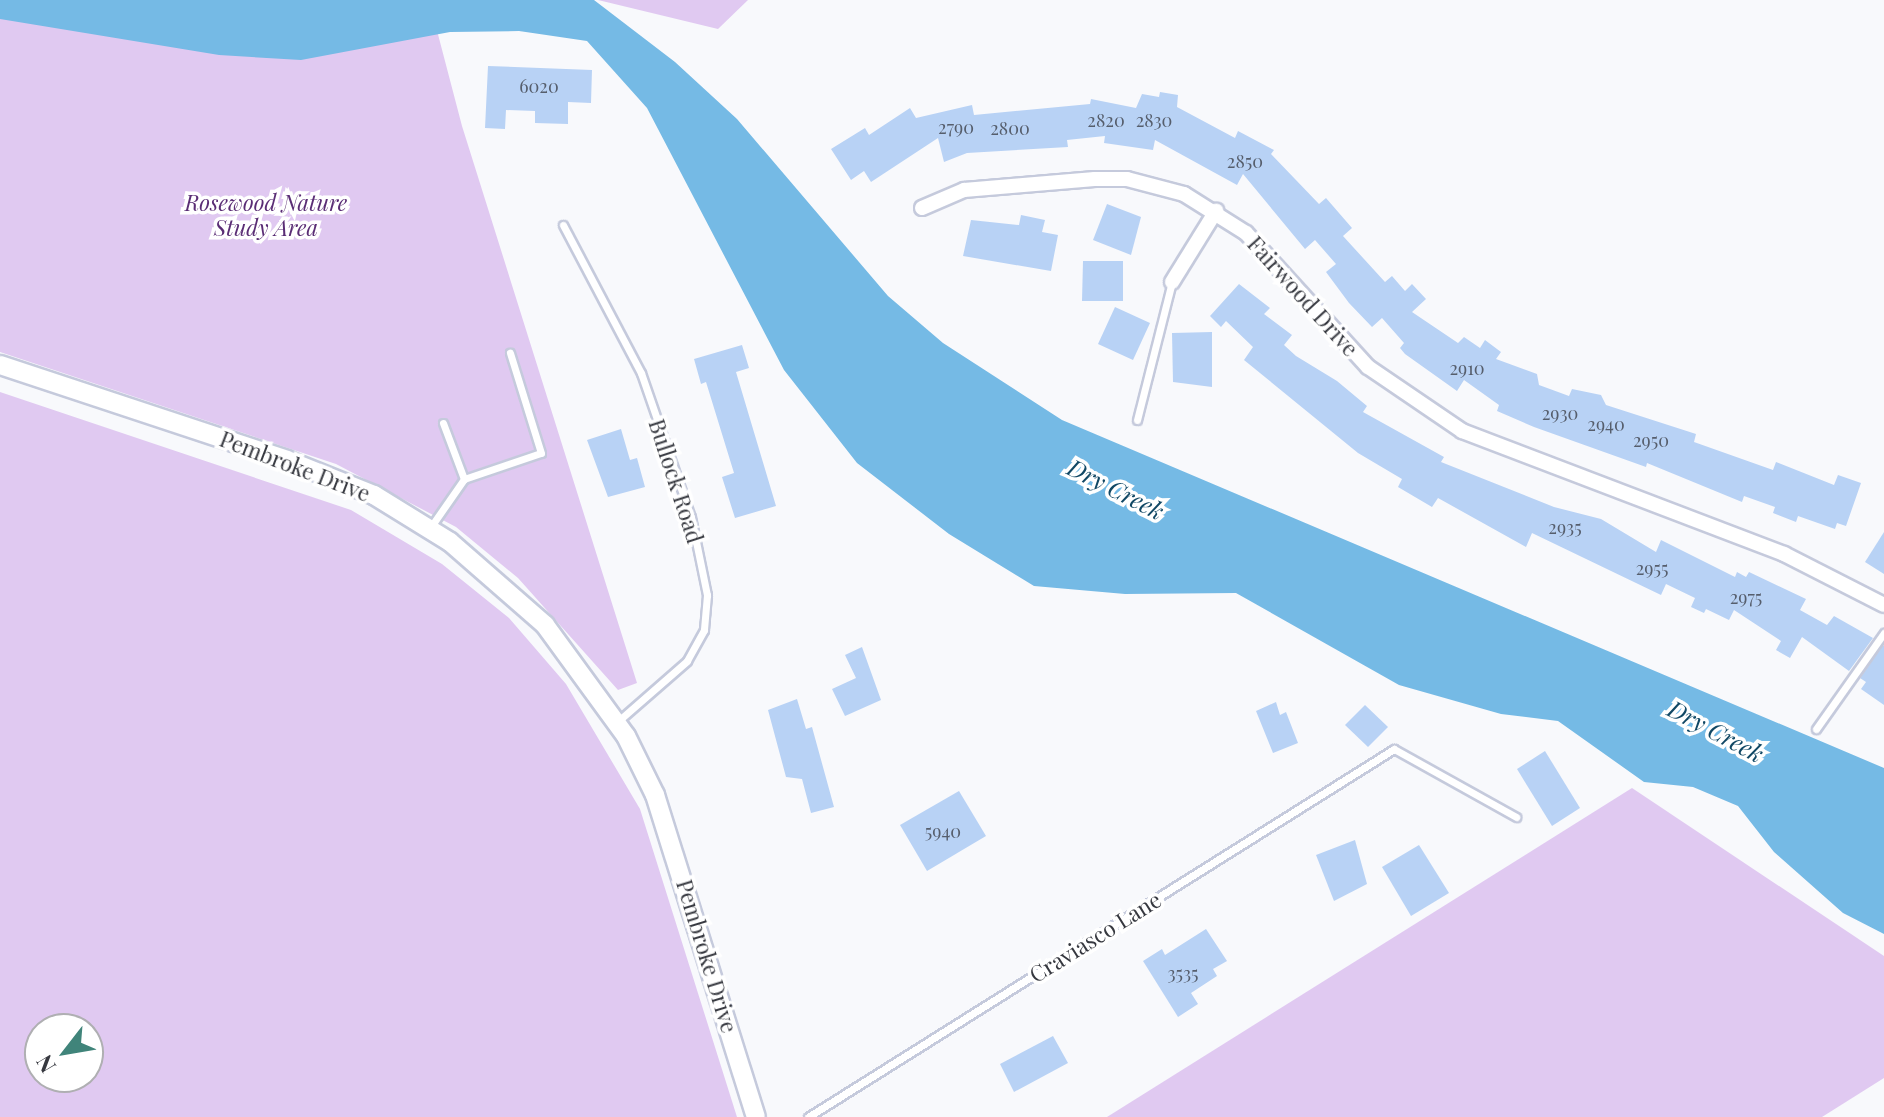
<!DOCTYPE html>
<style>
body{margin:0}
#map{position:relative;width:1884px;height:1117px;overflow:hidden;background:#f8f9fc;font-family:"Playfair Display",serif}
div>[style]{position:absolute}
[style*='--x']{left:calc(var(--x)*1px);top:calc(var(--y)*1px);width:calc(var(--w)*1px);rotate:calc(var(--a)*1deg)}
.green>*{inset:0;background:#e0c9f1}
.water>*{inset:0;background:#75bae5}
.building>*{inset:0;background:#b8d2f5}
.roads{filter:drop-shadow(2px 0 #c5cadc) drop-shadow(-2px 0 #c5cadc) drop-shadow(0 2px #c5cadc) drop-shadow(0 -2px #c5cadc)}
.service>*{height:7px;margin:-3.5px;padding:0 3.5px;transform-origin:3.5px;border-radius:3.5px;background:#fff}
.minor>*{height:14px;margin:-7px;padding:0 7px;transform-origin:7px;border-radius:7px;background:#fff}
.tertiary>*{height:18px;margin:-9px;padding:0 9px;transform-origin:9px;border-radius:9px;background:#fff}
span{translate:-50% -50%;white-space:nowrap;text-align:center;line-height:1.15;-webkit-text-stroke:7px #fff;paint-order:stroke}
.number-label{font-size:18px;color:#565e6c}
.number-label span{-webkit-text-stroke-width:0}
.park-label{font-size:22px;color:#5a2d75;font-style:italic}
.street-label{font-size:22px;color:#36383f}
.water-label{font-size:24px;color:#114865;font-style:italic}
.north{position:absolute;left:24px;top:1013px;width:80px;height:80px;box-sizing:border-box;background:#fff;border:2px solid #afafb2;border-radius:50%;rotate:239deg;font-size:22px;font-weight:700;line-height:32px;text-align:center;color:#36383f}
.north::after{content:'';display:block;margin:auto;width:28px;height:36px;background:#40847a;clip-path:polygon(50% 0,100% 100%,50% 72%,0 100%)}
</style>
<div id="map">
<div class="green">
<i style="clip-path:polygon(0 0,429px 0,462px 126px,637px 683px,618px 690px,518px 578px,456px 527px,336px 464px,0 352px)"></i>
<i style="clip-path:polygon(598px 0,748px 0,718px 29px)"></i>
<i style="clip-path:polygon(evenodd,0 392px,351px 510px,442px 564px,509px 618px,566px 684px,640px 809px,737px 1117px,0 1117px,0 392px,40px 1029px,88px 1029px,88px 1077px,40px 1077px,40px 1029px)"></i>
<i style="clip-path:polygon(1632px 788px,1884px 956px,1884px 1078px,1822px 1117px,1107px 1117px)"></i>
</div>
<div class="water">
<i style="clip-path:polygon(0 0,594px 0,675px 62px,737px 119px,888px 296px,943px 343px,1062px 420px,1884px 768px,1884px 934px,1843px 913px,1774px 852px,1738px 806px,1693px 787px,1644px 782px,1558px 721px,1501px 714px,1399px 685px,1236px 593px,1125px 594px,1034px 586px,949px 534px,857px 463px,784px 370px,647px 108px,587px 41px,519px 31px,450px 32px,301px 60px,219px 55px,0 19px)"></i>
</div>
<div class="building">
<i style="clip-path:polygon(488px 66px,592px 70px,591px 103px,568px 102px,568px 124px,535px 123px,535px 111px,506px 110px,505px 129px,485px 128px)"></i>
<i style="clip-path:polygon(1160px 92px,1178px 95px,1177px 107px,1235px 138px,1238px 131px,1274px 150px,1271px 154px,1319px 204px,1326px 198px,1352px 228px,1343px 236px,1385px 282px,1392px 276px,1405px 291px,1412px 284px,1426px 299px,1412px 312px,1458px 343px,1464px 337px,1480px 348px,1485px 340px,1501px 352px,1496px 359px,1537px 374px,1539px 385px,1569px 396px,1572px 389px,1601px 395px,1606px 405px,1696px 434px,1694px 442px,1773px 470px,1776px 462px,1834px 485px,1838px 475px,1861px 483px,1846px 526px,1837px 523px,1835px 529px,1798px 516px,1796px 522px,1773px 513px,1775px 507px,1744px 496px,1742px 502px,1647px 463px,1646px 467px,1534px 427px,1497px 411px,1499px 405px,1464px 380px,1457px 391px,1405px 354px,1400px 348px,1404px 343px,1382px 318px,1372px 327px,1349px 303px,1326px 272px,1336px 264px,1315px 240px,1305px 249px,1243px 174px,1237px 185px,1155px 140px,1153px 150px,1104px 143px,1105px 136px,1067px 140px,1068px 147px,967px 153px,944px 162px,938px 138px,871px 182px,864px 171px,851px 180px,831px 149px,865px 128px,869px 135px,910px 108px,916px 118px,972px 105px,974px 115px,1090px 104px,1091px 99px,1136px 108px,1142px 94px,1159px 97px)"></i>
<i style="clip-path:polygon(1107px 204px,1141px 217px,1131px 255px,1093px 240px)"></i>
<i style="clip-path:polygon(1021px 215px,1045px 220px,1042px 232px,1058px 235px,1051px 271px,963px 256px,971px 220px,1019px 225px)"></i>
<i style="clip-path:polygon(1083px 261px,1123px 261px,1123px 301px,1082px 301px)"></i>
<i style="clip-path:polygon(1239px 284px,1270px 308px,1264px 314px,1292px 335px,1284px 345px,1296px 356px,1337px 381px,1367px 406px,1363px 412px,1444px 457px,1441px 462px,1554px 507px,1601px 519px,1656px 552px,1661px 540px,1735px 577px,1737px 572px,1746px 577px,1749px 572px,1806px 599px,1800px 610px,1827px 625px,1834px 616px,1873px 638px,1849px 671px,1802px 637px,1790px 658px,1776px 650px,1781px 641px,1734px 610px,1729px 620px,1706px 609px,1704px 613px,1691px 607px,1695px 598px,1666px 584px,1661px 595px,1532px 533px,1526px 547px,1438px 498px,1432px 507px,1398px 487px,1402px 479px,1358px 453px,1244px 360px,1253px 347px,1226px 321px,1221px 327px,1210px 316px)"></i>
<i style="clip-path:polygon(1115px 307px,1150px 323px,1133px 360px,1098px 344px)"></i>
<i style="clip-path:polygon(1212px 332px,1212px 387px,1173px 382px,1172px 333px)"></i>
<i style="clip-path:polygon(742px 345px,749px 368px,736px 372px,776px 506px,735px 518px,722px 477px,734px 473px,706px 382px,701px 384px,694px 359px)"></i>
<i style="clip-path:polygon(621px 429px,630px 460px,637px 458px,645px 487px,608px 497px,587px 440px)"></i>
<i style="clip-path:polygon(1884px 532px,1884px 574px,1865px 562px)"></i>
<i style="clip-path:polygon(1883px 645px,1884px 646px,1884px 705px,1861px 689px,1866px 682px,1860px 678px)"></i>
<i style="clip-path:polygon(862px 647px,881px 700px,845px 716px,832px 689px,856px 678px,845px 655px)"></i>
<i style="clip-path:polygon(797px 699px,806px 729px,812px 727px,834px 807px,811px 813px,802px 779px,786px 777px,768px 710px)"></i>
<i style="clip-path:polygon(1276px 702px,1280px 715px,1286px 712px,1298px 743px,1273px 753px,1256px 711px)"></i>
<i style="clip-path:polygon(1365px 705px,1388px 727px,1368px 747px,1345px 725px)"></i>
<i style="clip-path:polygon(1545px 751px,1580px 808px,1552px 826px,1517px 769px)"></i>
<i style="clip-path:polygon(959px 791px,986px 836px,927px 871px,900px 825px)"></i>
<i style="clip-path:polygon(1355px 840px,1367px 884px,1334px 901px,1316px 855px)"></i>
<i style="clip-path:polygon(1419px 845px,1449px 893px,1411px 916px,1382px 867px)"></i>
<i style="clip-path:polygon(1206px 929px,1227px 961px,1213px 969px,1217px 976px,1191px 993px,1198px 1004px,1178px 1017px,1143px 961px,1162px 949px,1165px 955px)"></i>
<i style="clip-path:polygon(1053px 1036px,1068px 1063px,1014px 1092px,1000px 1064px)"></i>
</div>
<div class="roads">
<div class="service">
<i style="--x:563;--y:225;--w:167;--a:62.2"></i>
<i style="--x:641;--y:373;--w:152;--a:70.9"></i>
<i style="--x:691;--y:517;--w:80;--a:78.4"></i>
<i style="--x:707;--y:595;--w:35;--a:95"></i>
<i style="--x:704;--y:630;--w:35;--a:119"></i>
<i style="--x:687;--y:661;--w:93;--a:138.9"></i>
<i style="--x:1137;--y:420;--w:142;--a:-75.8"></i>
<i style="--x:443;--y:423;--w:60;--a:69.4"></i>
<i style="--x:430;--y:528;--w:60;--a:-55.2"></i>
<i style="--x:464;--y:479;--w:81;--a:-18.7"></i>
<i style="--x:541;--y:453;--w:105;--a:-107.2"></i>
<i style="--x:1816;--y:729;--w:118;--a:-54.7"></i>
<i style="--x:808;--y:1117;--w:692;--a:-32.13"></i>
<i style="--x:1394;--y:749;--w:140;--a:29.1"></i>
</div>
<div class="minor">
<i style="--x:922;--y:208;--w:46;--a:-23.2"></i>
<i style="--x:964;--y:190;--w:131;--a:-4.8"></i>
<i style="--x:1095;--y:179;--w:32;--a:0"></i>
<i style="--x:1127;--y:179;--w:59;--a:14.7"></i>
<i style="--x:1184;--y:194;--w:73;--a:32.2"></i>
<i style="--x:1246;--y:233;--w:181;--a:47.7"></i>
<i style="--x:1368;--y:367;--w:114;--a:34.2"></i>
<i style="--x:1462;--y:431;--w:345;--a:20.9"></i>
<i style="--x:1784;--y:554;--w:112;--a:27"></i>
<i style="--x:1172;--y:282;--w:84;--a:-58.2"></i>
</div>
<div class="tertiary">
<i style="--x:0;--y:365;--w:302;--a:18.3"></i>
<i style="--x:287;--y:460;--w:94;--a:21.9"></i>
<i style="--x:374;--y:495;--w:89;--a:31.7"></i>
<i style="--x:450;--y:542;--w:126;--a:41.1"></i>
<i style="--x:545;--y:625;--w:137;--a:53.9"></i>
<i style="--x:626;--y:736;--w:66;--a:63.8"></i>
<i style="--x:655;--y:795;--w:337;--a:72.6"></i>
</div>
</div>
<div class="number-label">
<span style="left:539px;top:86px">6020</span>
<span style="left:1106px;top:120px">2820</span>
<span style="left:1154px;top:120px">2830</span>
<span style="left:956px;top:127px">2790</span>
<span style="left:1010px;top:128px">2800</span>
<span style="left:1245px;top:161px">2850</span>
<span style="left:1467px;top:368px">2910</span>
<span style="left:1560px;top:413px">2930</span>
<span style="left:1606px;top:424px">2940</span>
<span style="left:1651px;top:440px">2950</span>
<span style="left:1565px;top:527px">2935</span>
<span style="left:1652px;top:568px">2955</span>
<span style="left:1746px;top:597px">2975</span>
<span style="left:943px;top:831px">5940</span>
<span style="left:1183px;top:973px">3535</span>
</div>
<div class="park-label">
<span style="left:266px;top:215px">Rosewood Nature<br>Study Area</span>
</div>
<div class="street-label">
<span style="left:1303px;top:296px;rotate:48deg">Fairwood Drive</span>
<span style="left:295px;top:466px;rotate:21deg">Pembroke Drive</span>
<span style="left:676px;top:481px;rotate:72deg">Bullock Road</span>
<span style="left:1095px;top:937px;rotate:-32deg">Craviasco Lane</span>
<span style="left:707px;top:956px;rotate:73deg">Pembroke Drive</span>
</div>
<div class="water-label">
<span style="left:1116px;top:489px;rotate:27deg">Dry Creek</span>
<span style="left:1716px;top:731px;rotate:28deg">Dry Creek</span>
</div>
<div class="north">N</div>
</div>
